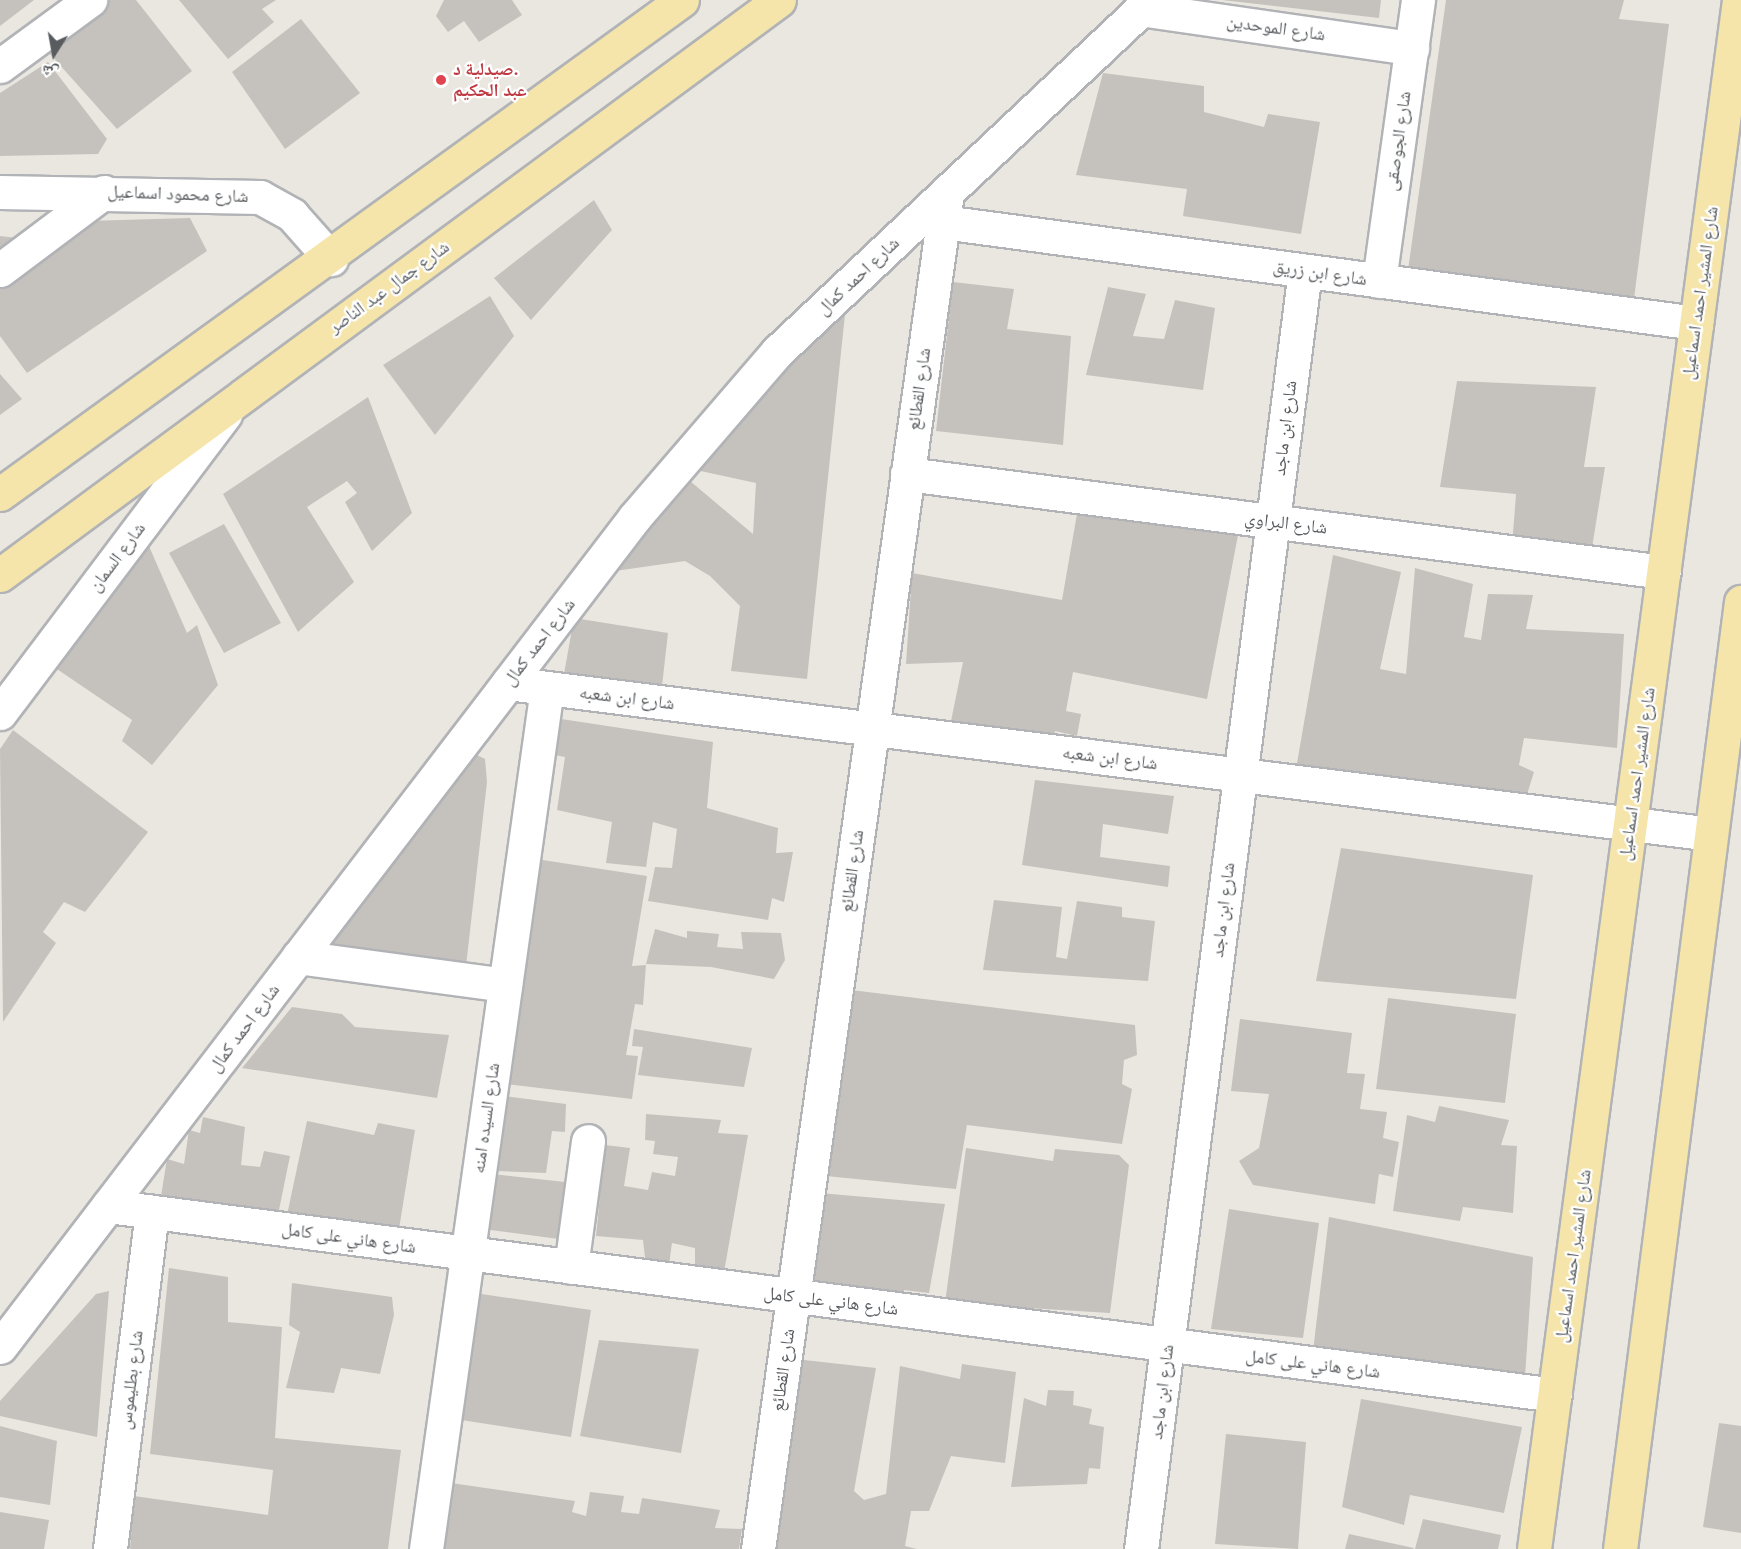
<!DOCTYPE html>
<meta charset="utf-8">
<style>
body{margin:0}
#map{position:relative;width:1741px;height:1549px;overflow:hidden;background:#eae7e0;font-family:Roboto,"Noto Naskh Arabic",sans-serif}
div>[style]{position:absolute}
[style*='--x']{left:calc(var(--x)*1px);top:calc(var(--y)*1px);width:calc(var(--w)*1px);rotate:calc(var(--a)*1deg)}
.building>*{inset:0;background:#c5c2bd}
.roads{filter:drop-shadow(2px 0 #b1b3b6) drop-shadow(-2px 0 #b1b3b6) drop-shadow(0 2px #b1b3b6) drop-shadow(0 -2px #b1b3b6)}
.minor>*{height:33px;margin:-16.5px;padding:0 16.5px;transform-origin:16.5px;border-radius:16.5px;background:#fff}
.major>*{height:33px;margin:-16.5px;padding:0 16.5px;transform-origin:16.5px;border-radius:16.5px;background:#f5e5aa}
.dots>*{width:16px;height:16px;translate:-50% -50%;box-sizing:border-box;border:3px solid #fff;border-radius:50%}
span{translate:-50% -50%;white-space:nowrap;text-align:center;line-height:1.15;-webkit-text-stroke:4.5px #fff;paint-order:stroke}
.street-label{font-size:18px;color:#595c5f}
.health-label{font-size:18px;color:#be3a42;font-weight:700}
.left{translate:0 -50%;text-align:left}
.north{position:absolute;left:24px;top:24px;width:60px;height:60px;-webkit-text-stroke:4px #fff;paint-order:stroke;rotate:191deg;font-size:16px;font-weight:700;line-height:24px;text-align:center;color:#595c5f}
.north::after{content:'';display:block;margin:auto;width:21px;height:27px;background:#595c5f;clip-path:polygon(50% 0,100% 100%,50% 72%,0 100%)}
</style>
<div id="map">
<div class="building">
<i style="clip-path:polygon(0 0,34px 0,0 26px)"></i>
<i style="clip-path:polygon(107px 0,136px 0,192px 71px,117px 129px,50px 54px)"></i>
<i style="clip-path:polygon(179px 0,276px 0,262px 9px,274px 22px,228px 59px)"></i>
<i style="clip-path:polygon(444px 0,512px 0,522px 15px,479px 42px,464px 21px,448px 32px,436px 16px)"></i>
<i style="clip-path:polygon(1222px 0,1381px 0,1379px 18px)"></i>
<i style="clip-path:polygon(1446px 0,1624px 0,1619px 19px,1669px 24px,1634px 299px,1408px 270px)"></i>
<i style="clip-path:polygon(301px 19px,360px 93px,285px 149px,232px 72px)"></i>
<i style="clip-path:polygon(48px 62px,107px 139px,98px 154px,0 156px,0 93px)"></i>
<i style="clip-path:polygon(1103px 73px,1204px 86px,1204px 112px,1264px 127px,1268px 114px,1320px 122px,1301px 234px,1183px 216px,1187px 189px,1076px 175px)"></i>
<i style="clip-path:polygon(594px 200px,612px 230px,531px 320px,494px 278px)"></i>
<i style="clip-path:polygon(190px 218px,207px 251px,27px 373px,0 336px,0 284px,87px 221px)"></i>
<i style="clip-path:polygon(0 236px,17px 238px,0 251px)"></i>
<i style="clip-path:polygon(953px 282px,1014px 289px,1007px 329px,1071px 336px,1063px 445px,936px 431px)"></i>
<i style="clip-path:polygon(1108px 287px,1146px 294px,1133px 336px,1164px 339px,1175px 300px,1215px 308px,1203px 390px,1086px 375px)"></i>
<i style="clip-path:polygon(847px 295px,807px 679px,731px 671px,740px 606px,710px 576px,685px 561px,608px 572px,690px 481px,753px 534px,756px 483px,682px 467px)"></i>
<i style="clip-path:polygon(490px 296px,514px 336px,435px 435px,383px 365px)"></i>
<i style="clip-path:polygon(0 374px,22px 399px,0 415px)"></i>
<i style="clip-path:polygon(1457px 381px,1596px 387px,1584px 467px,1605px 467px,1591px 554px,1512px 546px,1516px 494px,1440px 487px)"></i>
<i style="clip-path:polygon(368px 397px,412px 513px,372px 551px,345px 502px,357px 493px,347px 481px,307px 507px,354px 582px,298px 632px,223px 494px)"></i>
<i style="clip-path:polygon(1078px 508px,1238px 535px,1207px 699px,1073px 672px,1066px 711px,1081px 714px,1077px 736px,1055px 731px,1052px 748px,948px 736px,963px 662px,906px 664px,912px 573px,1062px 600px)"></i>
<i style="clip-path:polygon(224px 524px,281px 623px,224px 653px,169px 553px)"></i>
<i style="clip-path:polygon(148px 544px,187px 633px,197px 625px,218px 685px,152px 765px,122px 741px,132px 720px,51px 665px)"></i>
<i style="clip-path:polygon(1333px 555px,1401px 572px,1380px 669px,1406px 674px,1415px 568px,1473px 584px,1464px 637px,1481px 640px,1488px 594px,1533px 595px,1526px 629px,1624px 634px,1617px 748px,1524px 738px,1519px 765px,1534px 772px,1525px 801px,1296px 769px)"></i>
<i style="clip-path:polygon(574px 618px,668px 633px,662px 686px,564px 674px)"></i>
<i style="clip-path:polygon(548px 717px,713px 742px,707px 808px,778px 828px,776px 853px,793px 852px,784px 902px,772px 898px,768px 920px,648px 901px,655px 867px,672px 868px,677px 829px,653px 822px,646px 867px,606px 863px,612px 822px,557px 810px,565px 757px,543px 753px)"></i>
<i style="clip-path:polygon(13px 730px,148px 832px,85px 912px,64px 902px,43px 932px,56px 943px,3px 1022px,0 749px)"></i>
<i style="clip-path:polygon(475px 754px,485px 759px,487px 782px,466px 966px,327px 951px)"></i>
<i style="clip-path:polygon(1035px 780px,1174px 796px,1168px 834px,1103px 824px,1100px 857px,1170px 866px,1168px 887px,1022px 865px)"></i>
<i style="clip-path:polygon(1341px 848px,1533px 875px,1516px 999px,1316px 981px)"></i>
<i style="clip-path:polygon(536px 859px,647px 876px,632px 966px,646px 965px,643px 1005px,635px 1004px,626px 1055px,638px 1056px,632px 1099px,505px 1084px)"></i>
<i style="clip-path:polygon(994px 900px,1062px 907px,1056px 957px,1067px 959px,1077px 901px,1122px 907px,1122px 917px,1155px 921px,1148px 981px,983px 970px)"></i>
<i style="clip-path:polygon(655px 929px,687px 938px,687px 931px,719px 934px,717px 947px,743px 949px,741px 932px,781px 933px,785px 960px,774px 979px,711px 967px,646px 964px)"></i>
<i style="clip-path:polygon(843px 989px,1135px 1025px,1137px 1055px,1124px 1060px,1122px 1084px,1132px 1089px,1122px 1144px,967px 1125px,956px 1189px,816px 1175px)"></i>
<i style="clip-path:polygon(1388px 998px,1516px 1014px,1505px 1103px,1376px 1089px)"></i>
<i style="clip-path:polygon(292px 1007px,342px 1014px,355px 1027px,449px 1035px,437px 1098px,242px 1068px)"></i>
<i style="clip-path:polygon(1240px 1019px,1352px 1033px,1347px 1073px,1365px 1074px,1360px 1109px,1387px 1112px,1383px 1138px,1399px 1142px,1393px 1177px,1379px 1174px,1375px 1204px,1253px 1185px,1239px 1161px,1259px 1148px,1269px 1094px,1231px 1091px)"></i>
<i style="clip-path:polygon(634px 1029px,752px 1048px,744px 1087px,638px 1075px,643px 1047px,632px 1046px)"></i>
<i style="clip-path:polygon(505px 1096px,566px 1104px,565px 1132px,552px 1131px,546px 1173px,497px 1171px)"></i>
<i style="clip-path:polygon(1439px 1106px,1509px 1120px,1501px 1145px,1517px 1146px,1513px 1213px,1463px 1207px,1460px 1221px,1393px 1211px,1407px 1115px,1435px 1122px)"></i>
<i style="clip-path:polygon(646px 1114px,721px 1120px,718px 1133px,748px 1135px,723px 1278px,695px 1275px,695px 1248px,672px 1243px,668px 1272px,646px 1266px,643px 1240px,596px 1236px,605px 1145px,630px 1148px,624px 1186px,648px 1190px,652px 1172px,675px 1176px,678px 1157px,653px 1154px,655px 1141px,645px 1140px)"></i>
<i style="clip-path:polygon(203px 1117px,245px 1127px,241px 1165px,260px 1167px,264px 1151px,290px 1156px,278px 1215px,161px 1196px,167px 1159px,184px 1164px,189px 1130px,200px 1133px)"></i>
<i style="clip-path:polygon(307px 1121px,374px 1135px,378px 1123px,415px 1130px,399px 1229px,287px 1215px)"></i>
<i style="clip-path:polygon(966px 1148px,1053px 1161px,1055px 1149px,1119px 1155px,1129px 1165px,1110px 1313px,945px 1303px)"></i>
<i style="clip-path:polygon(492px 1174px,565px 1182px,559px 1239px,483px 1229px)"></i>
<i style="clip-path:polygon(820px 1193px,945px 1204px,929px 1293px,904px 1290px,902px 1301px,805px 1290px)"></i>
<i style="clip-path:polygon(1229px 1209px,1319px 1223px,1303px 1338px,1211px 1329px)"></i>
<i style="clip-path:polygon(1329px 1217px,1533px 1257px,1525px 1377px,1313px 1351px)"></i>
<i style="clip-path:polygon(169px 1268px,228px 1277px,228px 1322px,282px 1327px,275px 1438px,401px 1450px,388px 1549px,130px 1549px,134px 1496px,268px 1515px,273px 1470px,150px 1454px)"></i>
<i style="clip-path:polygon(292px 1283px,392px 1297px,394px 1315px,380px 1374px,341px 1368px,334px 1393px,286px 1388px,300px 1332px,289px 1325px)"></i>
<i style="clip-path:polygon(109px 1291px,97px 1437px,0 1416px,0 1401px,96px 1294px)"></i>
<i style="clip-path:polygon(468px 1292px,591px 1310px,571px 1437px,448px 1418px)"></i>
<i style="clip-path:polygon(599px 1340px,699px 1349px,681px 1453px,580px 1436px)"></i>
<i style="clip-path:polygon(795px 1359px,876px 1368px,854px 1491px,864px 1500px,886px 1494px,900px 1366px,960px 1379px,962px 1364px,1016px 1372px,1005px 1463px,951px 1456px,929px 1511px,911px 1511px,905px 1546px,917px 1549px,776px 1549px)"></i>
<i style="clip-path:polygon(1048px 1390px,1074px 1391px,1073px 1405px,1092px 1409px,1089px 1424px,1104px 1427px,1100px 1469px,1089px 1468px,1087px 1484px,1011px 1487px,1024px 1398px,1046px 1406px)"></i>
<i style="clip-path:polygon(1361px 1399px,1522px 1427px,1504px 1513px,1410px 1495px,1404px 1525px,1342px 1507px)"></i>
<i style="clip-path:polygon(1719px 1423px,1741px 1426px,1741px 1533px,1703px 1527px)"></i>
<i style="clip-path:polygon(0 1426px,57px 1441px,50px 1505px,0 1497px)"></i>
<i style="clip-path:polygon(1226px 1434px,1306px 1442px,1298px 1549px,1215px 1544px)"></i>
<i style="clip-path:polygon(444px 1482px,575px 1501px,572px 1512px,586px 1516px,590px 1492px,624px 1496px,621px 1512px,639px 1514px,642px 1498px,720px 1510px,715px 1528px,742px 1529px,739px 1549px,435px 1549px)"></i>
<i style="clip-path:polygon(0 1512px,49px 1520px,44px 1549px,0 1549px)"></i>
<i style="clip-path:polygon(1423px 1519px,1501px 1535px,1498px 1549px,1415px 1549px)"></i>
<i style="clip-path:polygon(1349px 1534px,1414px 1548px,1413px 1549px,1345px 1549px)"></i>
</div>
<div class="roads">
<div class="minor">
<i style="--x:1140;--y:9;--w:275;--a:8.2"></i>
<i style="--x:0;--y:66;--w:112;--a:-36.3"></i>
<i style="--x:0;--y:192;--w:260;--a:1.1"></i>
<i style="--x:260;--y:197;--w:37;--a:29"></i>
<i style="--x:292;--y:215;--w:59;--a:48.4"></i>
<i style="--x:943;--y:222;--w:760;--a:7.64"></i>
<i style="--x:0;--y:270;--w:130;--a:-36.9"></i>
<i style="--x:1379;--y:281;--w:284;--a:-82.1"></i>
<i style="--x:907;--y:474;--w:763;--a:7.38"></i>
<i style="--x:508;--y:683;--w:1212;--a:7.15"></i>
<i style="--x:0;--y:713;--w:374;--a:-53"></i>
<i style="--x:298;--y:957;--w:209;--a:7.7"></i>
<i style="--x:108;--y:1206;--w:1459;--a:7.44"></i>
<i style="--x:571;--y:1267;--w:127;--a:-82.3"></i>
<i style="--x:0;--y:1347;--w:1045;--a:-52.58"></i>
<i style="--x:635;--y:517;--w:218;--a:-49.3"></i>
<i style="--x:777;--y:352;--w:514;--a:-43.26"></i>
<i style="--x:110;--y:1549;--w:340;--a:-82.9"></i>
<i style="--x:426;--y:1549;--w:869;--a:-82"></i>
<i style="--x:758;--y:1549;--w:1370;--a:-82.07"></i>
<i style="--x:1141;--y:1549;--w:1288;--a:-82.69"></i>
</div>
<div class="major">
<i style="--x:0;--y:494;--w:842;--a:-35.92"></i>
<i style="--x:0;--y:575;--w:968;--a:-36.43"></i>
<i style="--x:1534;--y:1549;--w:1563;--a:-82.46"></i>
<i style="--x:1620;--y:1549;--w:955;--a:-82.72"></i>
</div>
</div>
<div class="dots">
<i style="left:441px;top:80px;background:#e0444e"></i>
</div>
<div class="street-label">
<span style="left:1276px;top:28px;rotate:8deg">شارع الموحدين</span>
<span style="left:1398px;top:141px;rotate:-82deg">شارع الجوصقى</span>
<span style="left:178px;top:194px;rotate:2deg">شارع محمود اسماعيل</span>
<span style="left:1320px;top:273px;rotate:8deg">شارع ابن زريق</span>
<span style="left:858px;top:276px;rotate:-43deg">شارع احمد كمال</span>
<span style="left:389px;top:287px;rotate:-36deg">شارع جمال عبد الناصر</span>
<span style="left:1700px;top:293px;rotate:-82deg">شارع المشير احمد اسماعيل</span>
<span style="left:919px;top:389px;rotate:-82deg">شارع القطائع</span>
<span style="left:1285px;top:428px;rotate:-83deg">شارع ابن ماجد</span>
<span style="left:1286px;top:523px;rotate:7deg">شارع البراوي</span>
<span style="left:117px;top:557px;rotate:-53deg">شارع السمان</span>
<span style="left:539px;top:642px;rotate:-52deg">شارع احمد كمال</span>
<span style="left:627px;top:698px;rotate:7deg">شارع ابن شعبه</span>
<span style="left:1110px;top:758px;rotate:7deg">شارع ابن شعبه</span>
<span style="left:1637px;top:774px;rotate:-82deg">شارع المشير احمد اسماعيل</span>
<span style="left:852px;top:871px;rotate:-82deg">شارع القطائع</span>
<span style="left:1223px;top:910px;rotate:-83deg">شارع ابن ماجد</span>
<span style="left:244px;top:1028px;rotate:-53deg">شارع احمد كمال</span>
<span style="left:486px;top:1118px;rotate:-82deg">شارع السيده امنه</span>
<span style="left:349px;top:1238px;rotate:8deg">شارع هاني على كامل</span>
<span style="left:1573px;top:1256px;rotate:-82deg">شارع المشير احمد اسماعيل</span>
<span style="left:831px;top:1301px;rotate:7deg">شارع هاني على كامل</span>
<span style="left:1313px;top:1364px;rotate:7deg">شارع هاني على كامل</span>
<span style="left:783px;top:1370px;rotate:-82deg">شارع القطائع</span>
<span style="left:131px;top:1380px;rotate:-83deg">شارع بطليموس</span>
<span style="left:1162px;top:1392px;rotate:-83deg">شارع ابن ماجد</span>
</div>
<div class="health-label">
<span class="left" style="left:453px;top:80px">صيدلية د.<br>عبد الحكيم</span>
</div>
<div class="north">ش</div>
</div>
